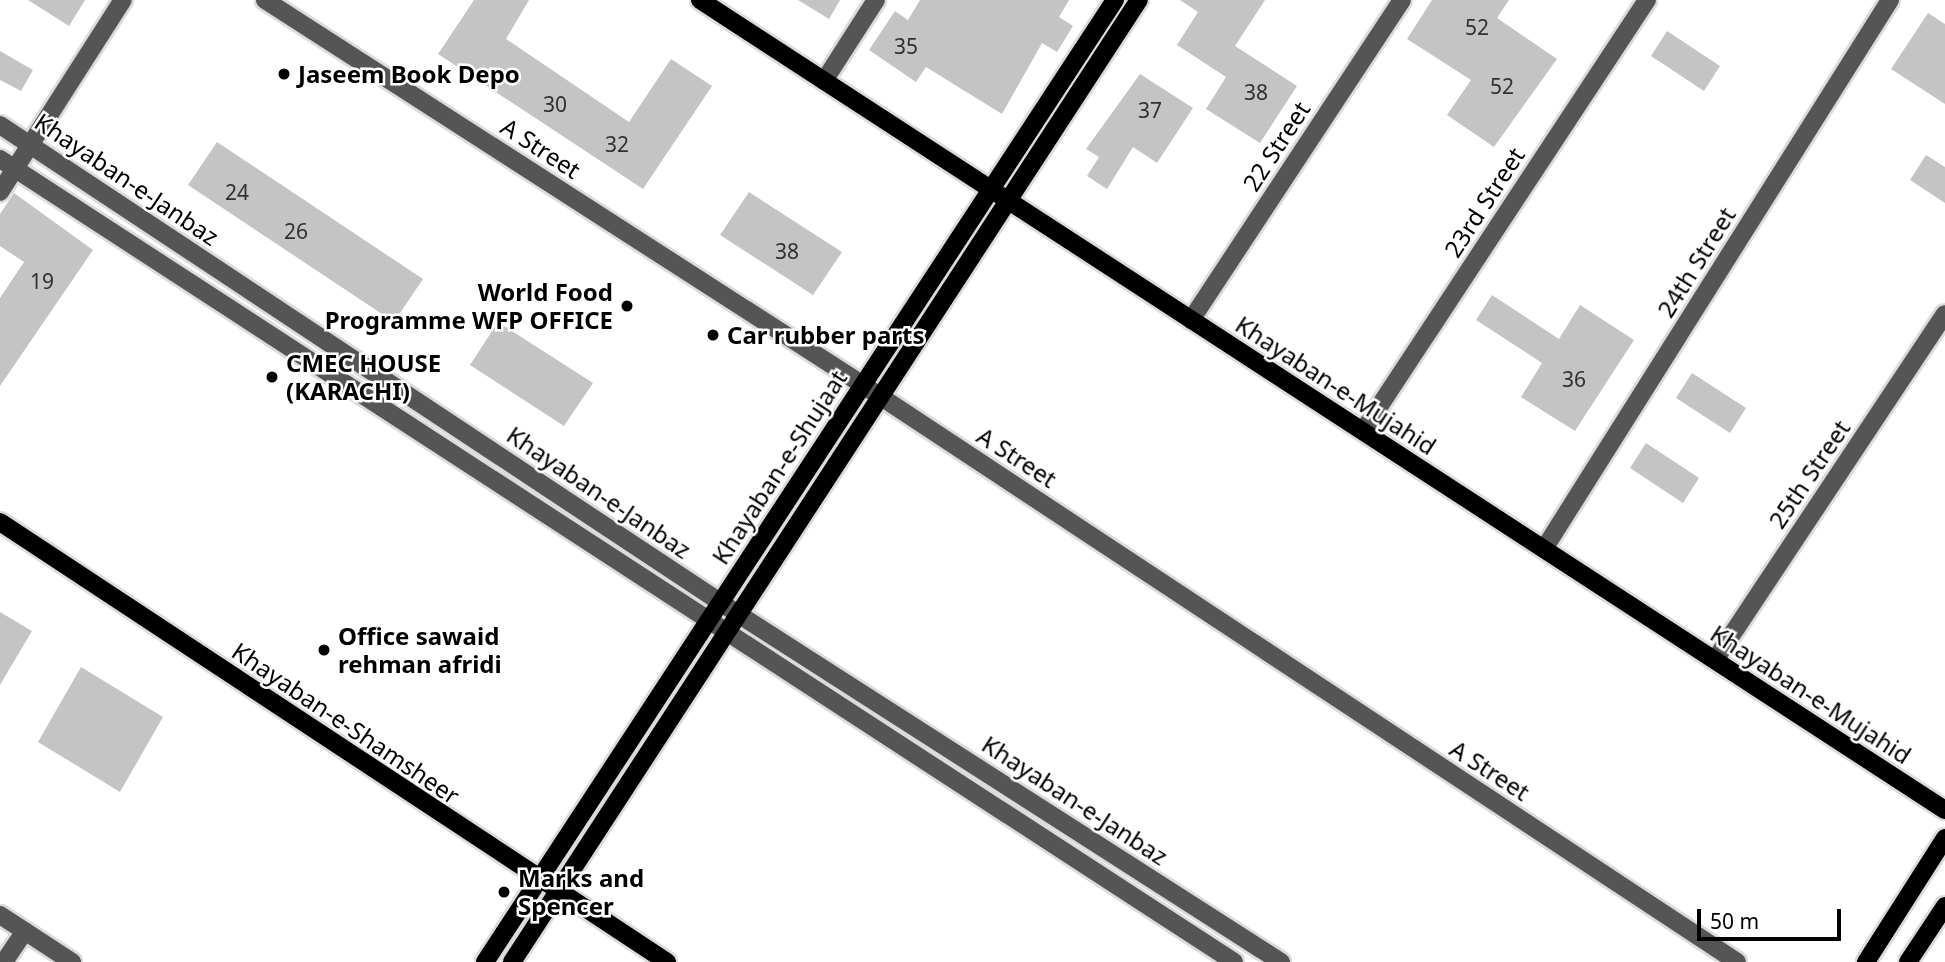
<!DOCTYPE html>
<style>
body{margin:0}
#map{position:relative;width:1945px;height:962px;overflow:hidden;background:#fff;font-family:"Noto Sans",sans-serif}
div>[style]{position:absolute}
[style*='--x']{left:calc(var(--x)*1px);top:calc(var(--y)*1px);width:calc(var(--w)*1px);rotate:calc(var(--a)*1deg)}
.building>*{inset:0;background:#c4c4c4}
.roads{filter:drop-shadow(2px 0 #dbdbdb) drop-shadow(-2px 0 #dbdbdb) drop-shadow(0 2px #dbdbdb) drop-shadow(0 -2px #dbdbdb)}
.minor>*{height:18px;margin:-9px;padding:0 9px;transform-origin:9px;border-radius:9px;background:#555}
.major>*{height:18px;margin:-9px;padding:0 9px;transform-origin:9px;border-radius:9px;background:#000}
.dots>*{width:19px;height:19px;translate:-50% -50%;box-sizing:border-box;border:4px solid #fff;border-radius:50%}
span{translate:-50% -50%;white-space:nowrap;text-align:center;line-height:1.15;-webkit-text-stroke:5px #fff;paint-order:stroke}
.number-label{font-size:21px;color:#313131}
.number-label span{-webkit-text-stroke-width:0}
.poi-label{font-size:24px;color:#000;font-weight:700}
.left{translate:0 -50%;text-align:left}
.right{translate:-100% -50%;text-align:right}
.street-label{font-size:24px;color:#000}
.scale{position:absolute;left:1697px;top:909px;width:144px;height:32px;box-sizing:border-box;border:4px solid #000;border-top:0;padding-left:9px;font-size:21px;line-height:24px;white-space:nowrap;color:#000;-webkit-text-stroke:5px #fff;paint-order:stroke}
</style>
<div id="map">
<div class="building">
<i style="clip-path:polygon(28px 0,85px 0,69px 26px)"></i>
<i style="clip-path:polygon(474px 0,529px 0,506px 39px,629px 122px,671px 59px,712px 86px,643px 189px,438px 54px)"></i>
<i style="clip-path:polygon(798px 0,840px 0,829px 19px)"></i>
<i style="clip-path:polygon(920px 0,1069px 0,1059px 17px,1073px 26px,1057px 52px,1042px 43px,1002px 114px,926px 67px,916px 82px,869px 50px,895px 11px,908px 20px)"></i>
<i style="clip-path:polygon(1180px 0,1265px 0,1235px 46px,1297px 86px,1260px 143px,1206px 109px,1226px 77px,1177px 45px,1198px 12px)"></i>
<i style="clip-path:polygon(1432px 0,1509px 0,1497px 18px,1557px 59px,1494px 147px,1447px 115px,1471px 80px,1407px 39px)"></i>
<i style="clip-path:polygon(1928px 13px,1945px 24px,1945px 104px,1891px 69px)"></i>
<i style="clip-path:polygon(1667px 31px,1720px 66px,1704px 91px,1651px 56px)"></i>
<i style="clip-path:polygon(0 51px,33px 70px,21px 91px,0 80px)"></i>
<i style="clip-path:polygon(1140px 74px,1193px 108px,1157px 163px,1133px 147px,1107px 189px,1087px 176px,1099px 157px,1086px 149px)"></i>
<i style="clip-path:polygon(217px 142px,423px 279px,394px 322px,188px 185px)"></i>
<i style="clip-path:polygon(1926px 155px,1945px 167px,1945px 203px,1910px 180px)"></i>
<i style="clip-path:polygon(749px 192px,842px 252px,813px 295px,720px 235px)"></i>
<i style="clip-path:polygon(14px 193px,93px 250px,0 386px,0 298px,24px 262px,0 246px,0 214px)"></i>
<i style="clip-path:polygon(1492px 295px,1559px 339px,1580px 305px,1634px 340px,1575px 431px,1521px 397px,1542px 363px,1476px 320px)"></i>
<i style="clip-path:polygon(498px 322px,593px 383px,564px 426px,470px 365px)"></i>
<i style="clip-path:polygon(1692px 373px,1746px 408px,1730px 433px,1676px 398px)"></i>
<i style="clip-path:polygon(1646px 443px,1699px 478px,1683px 503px,1630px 468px)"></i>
<i style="clip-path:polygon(0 612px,32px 631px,0 685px)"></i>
<i style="clip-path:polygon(81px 667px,163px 717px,120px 792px,38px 742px)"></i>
</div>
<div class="roads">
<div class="minor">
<i style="--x:265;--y:0;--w:711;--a:32.77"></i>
<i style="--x:863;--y:385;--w:1047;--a:33.43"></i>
<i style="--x:824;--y:81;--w:96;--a:-57.3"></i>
<i style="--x:0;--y:125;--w:885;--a:33.53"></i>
<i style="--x:738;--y:614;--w:645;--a:32.66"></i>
<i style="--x:0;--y:159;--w:1472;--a:33.05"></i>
<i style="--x:0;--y:192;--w:228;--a:-57.4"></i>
<i style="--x:1191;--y:320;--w:383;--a:-56.6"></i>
<i style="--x:1363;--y:431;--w:516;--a:-56.62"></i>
<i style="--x:1544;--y:549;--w:649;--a:-57.78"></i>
<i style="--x:1715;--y:660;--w:415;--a:-56.4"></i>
<i style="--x:0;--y:915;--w:86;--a:33.1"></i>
<i style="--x:4;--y:962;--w:37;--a:-56"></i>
</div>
<div class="major">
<i style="--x:700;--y:0;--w:1485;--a:33.05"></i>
<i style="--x:0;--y:522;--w:799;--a:33.41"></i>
<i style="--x:485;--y:962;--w:1150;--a:-56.78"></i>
<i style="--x:512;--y:962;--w:1148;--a:-56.91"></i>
<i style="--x:1866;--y:962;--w:147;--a:-57.5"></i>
<i style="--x:1908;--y:962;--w:67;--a:-56.5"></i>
</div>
</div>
<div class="dots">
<i style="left:284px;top:74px;background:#000"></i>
<i style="left:627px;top:306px;background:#000"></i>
<i style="left:713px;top:335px;background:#000"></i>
<i style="left:272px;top:377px;background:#000"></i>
<i style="left:324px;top:650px;background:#000"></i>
<i style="left:504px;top:892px;background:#000"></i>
</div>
<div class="number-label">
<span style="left:1477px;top:27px">52</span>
<span style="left:906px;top:46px">35</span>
<span style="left:1502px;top:86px">52</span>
<span style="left:1256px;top:92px">38</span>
<span style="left:555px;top:104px">30</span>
<span style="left:1150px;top:110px">37</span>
<span style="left:617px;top:144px">32</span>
<span style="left:237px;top:192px">24</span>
<span style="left:296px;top:231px">26</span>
<span style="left:787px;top:251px">38</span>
<span style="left:42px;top:281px">19</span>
<span style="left:1574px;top:379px">36</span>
</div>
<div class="poi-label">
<span class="left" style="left:298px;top:74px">Jaseem Book Depo</span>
<span class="right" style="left:613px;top:306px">World Food<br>Programme WFP OFFICE</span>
<span class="left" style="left:727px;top:335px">Car rubber parts</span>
<span class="left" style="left:286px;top:377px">CMEC HOUSE<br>(KARACHI)</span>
<span class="left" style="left:338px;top:650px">Office sawaid<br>rehman afridi</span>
<span class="left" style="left:518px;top:892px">Marks and<br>Spencer</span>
</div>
<div class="street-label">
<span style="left:1276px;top:146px;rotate:-57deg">22 Street</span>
<span style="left:541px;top:148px;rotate:33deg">A Street</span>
<span style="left:127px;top:179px;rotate:34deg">Khayaban-e-Janbaz</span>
<span style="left:1484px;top:202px;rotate:-57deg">23rd Street</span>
<span style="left:1696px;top:262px;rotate:-58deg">24th Street</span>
<span style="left:1336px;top:385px;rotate:33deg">Khayaban-e-Mujahid</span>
<span style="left:1017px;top:457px;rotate:33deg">A Street</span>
<span style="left:779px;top:467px;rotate:-57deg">Khayaban-e-Shujaat</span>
<span style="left:1809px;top:474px;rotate:-56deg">25th Street</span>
<span style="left:599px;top:492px;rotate:34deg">Khayaban-e-Janbaz</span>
<span style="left:1811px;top:694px;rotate:33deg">Khayaban-e-Mujahid</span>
<span style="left:346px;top:723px;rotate:34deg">Khayaban-e-Shamsheer</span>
<span style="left:1490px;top:770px;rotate:33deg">A Street</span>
<span style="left:1075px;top:800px;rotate:33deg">Khayaban-e-Janbaz</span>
</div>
<div class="scale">50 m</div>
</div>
